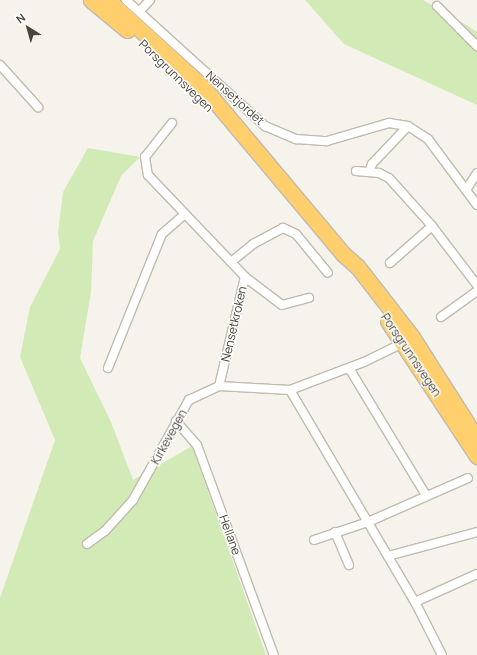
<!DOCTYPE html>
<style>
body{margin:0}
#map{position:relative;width:477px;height:655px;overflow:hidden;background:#f6f3ec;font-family:Manrope,sans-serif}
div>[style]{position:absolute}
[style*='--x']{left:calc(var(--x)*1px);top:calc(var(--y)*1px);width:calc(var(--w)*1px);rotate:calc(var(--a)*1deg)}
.green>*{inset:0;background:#d2eab5}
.roads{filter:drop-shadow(1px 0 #c2bbae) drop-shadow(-1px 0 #c2bbae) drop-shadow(0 1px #c2bbae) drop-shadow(0 -1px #c2bbae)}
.street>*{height:8px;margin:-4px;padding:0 4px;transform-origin:4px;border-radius:4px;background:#fff}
.highway>*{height:15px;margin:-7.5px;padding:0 7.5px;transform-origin:7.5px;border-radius:7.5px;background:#ffcf6e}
span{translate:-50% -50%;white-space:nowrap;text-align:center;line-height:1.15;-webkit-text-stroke:3px #fff;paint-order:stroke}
.street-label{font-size:12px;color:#4b4439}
.north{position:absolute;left:8px;top:8px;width:40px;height:40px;-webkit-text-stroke:3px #fff;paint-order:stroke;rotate:323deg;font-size:11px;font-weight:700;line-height:16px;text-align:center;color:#4b4439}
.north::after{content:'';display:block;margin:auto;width:14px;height:18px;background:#4b4439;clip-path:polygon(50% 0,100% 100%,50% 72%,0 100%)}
</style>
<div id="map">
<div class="green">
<i style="clip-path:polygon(305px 0,423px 0,468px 26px,477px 32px,477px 105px,344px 44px)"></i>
<i style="clip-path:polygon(88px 148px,140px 157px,121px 176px,93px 241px,91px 292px,80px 358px,111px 422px,133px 480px,192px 446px,266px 655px,0 655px,0 598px,55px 440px,20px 357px,30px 307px,60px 249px,58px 233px,63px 192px)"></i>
</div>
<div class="roads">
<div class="street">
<i style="--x:126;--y:0;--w:188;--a:42.2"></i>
<i style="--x:265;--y:126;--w:34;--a:23"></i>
<i style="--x:296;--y:139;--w:31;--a:4"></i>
<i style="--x:327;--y:141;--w:65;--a:-16.2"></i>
<i style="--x:389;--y:123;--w:19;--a:9"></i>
<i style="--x:408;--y:126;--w:24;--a:33"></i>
<i style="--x:428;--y:139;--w:82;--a:53.4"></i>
<i style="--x:437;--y:6;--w:57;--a:45"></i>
<i style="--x:140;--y:11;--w:15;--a:-48"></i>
<i style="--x:0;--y:65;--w:57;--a:47.9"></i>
<i style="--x:172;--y:123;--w:43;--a:128.5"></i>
<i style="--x:145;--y:157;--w:18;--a:81"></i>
<i style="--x:148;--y:175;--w:141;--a:46.4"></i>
<i style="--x:245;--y:277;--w:112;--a:103.4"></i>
<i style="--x:356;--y:171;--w:23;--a:5"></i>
<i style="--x:379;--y:173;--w:11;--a:27"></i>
<i style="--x:389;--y:178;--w:64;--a:48.1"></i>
<i style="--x:432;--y:226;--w:74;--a:52.7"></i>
<i style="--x:369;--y:172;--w:9;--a:-69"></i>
<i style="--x:372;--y:164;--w:52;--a:-46.5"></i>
<i style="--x:466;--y:190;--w:20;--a:-57"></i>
<i style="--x:231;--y:262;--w:28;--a:-39"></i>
<i style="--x:253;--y:244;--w:34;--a:-28"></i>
<i style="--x:283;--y:228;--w:14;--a:25"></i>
<i style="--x:296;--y:234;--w:50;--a:50.6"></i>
<i style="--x:390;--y:263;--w:56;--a:-41.4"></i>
<i style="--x:245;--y:277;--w:46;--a:37.1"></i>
<i style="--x:282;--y:305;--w:28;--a:-15"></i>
<i style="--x:441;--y:317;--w:44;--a:-35.8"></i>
<i style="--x:108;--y:368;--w:144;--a:-68.1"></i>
<i style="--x:162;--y:234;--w:30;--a:-41"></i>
<i style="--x:349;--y:368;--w:149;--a:58.8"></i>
<i style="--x:290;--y:390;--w:246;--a:59.5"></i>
<i style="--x:415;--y:602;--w:59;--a:63"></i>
<i style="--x:176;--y:421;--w:32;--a:49"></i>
<i style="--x:197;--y:445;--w:224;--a:69.9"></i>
<i style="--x:335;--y:532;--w:36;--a:67"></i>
<i style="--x:314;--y:540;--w:57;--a:-18.4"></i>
<i style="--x:368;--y:522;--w:109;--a:-23.7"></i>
<i style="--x:87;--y:544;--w:22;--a:-36"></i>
<i style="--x:105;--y:531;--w:42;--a:-47.9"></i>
<i style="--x:133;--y:500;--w:115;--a:-60.8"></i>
<i style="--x:189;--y:400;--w:33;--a:-25"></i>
<i style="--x:219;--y:386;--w:71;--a:3.2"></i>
<i style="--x:290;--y:390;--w:79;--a:-20.7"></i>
<i style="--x:364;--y:362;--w:46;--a:-26"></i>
<i style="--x:388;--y:556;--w:92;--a:-15.1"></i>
<i style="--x:415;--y:602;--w:68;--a:-24.3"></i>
</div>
<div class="highway">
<i style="--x:91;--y:0;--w:47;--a:39.8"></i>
<i style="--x:108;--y:0;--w:129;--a:42.5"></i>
<i style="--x:203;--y:87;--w:218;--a:50"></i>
<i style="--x:343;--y:254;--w:18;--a:41"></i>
<i style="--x:357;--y:266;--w:90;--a:52.2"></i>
<i style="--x:412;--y:337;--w:121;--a:57.5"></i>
<i style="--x:388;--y:321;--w:162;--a:56.6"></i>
</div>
</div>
<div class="street-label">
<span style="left:176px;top:76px;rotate:44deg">Porsgrunnsvegen</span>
<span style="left:235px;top:98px;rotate:42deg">Nensetjordet</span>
<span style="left:234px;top:324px;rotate:-77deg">Nensetkroken</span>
<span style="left:411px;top:355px;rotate:56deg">Porsgrunnsvegen</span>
<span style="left:169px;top:437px;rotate:-61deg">Kirkevegen</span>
<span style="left:230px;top:535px;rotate:70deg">Hellane</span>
</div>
<div class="north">N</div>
</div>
